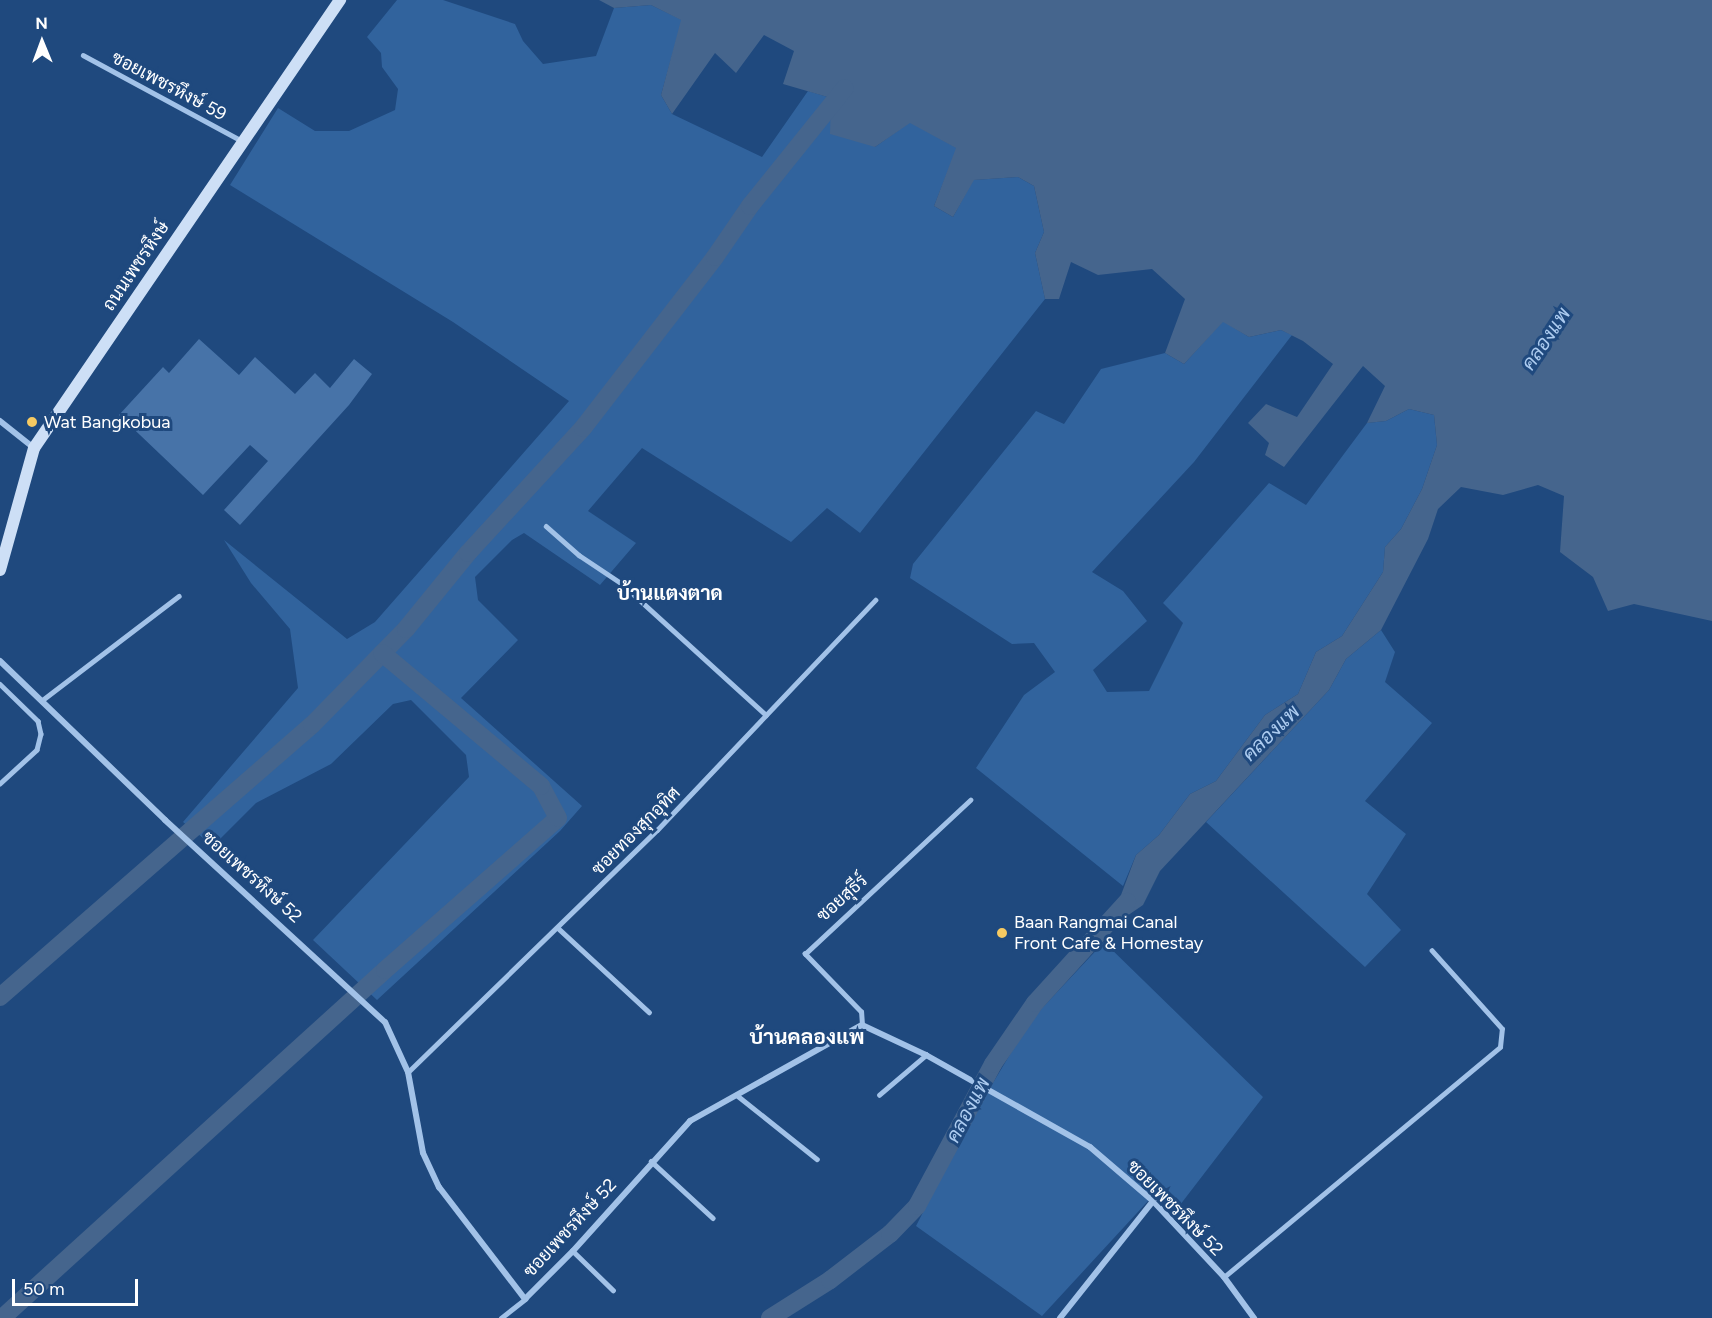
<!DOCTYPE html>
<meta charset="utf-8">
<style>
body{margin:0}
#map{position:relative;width:1712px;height:1318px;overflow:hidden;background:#1f497e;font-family:Figtree,Sarabun,sans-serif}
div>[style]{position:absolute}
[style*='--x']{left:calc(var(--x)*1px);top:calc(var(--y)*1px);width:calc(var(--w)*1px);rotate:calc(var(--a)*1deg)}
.green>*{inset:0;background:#31639d}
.water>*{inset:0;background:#45658d}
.canal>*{height:18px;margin:-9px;padding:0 9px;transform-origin:9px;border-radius:9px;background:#45658d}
.building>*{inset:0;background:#4773a8}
.lane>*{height:4.5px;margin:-2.25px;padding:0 2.25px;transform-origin:2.25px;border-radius:2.25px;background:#a2c2e8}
.street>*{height:6px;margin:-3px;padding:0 3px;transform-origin:3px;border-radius:3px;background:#a2c2e8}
.secondary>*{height:12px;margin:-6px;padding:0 6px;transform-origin:6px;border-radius:6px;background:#cddff6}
.dots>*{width:16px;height:16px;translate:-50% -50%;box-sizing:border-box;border:3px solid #1f497e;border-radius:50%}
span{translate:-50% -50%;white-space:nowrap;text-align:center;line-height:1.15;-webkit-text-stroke:6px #1f497e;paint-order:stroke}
.street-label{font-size:18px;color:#fff}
.poi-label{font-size:18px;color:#fff}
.left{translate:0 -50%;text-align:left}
.water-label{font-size:20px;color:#adccf0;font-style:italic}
.neighbourhood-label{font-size:20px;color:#fff;font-weight:700}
.quarter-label{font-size:21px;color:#fff;font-weight:700}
.north{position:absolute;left:12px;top:12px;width:60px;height:60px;-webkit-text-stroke:4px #1f497e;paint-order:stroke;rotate:359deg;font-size:16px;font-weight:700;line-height:24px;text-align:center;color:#fff}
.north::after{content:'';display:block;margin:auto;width:21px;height:27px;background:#fff;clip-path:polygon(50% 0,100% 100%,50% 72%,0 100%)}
.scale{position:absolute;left:12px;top:1279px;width:126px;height:27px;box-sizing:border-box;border:3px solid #fff;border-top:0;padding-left:8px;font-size:18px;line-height:21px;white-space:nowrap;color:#fff;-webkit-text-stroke:4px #1f497e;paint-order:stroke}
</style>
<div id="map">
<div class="green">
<i style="clip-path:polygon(397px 0,443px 0,515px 24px,523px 41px,543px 64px,596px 56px,614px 8px,651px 5px,682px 20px,661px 95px,672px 114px,762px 157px,808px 91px,831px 98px,875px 147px,910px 122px,957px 148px,934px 206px,953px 217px,973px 180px,1018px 177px,1034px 186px,1044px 232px,1035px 253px,1045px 299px,860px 533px,827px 508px,791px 542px,642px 448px,588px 511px,636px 543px,600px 585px,524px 533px,512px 540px,475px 577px,478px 600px,518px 640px,461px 698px,582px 806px,560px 831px,377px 1000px,313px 940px,469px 777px,466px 755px,411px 700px,393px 704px,331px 764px,256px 803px,213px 846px,183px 822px,298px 688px,290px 629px,251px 583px,224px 540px,347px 639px,375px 622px,569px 401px,453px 322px,230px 185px,278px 108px,315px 131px,349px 131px,395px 110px,398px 89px,382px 67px,381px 53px,367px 37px)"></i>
<i style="clip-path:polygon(1223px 321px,1249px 337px,1281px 330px,1292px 335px,1194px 462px,1092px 572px,1123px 591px,1147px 621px,1093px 670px,1107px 692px,1149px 691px,1183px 623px,1163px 603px,1269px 483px,1306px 505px,1367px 423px,1386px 421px,1409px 409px,1434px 415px,1437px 445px,1422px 489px,1401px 529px,1385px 547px,1383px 572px,1342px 636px,1316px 652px,1298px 694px,1265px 715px,1216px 781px,1190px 794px,1159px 835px,1136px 855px,1123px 886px,976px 768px,1024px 695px,1055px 672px,1034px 643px,1012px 644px,910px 578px,913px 564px,1036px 411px,1064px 424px,1101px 369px,1165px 353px,1184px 364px)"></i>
<i style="clip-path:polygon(1381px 630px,1395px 652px,1385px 682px,1432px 723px,1365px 801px,1406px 834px,1367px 894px,1401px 930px,1365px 967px,1206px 822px,1329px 690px,1346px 659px)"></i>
<i style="clip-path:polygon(1104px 942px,1263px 1097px,1180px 1205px,1160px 1188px,1042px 1316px,916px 1226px,966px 1128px,1030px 1021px)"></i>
</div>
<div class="water">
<i style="clip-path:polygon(599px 0,1712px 0,1712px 621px,1634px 604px,1608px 611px,1593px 577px,1560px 552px,1564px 496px,1538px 485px,1503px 495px,1461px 487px,1438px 509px,1428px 539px,1381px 630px,1346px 659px,1329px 690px,1160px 871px,1143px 905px,1124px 918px,1112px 919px,1136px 855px,1159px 835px,1190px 794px,1216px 781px,1265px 715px,1298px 694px,1316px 652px,1342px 636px,1383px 572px,1385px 547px,1401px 529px,1422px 489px,1437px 445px,1434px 415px,1409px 409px,1386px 421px,1367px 423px,1385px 386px,1363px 366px,1284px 467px,1265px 455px,1269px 443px,1248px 423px,1266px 404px,1297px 417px,1333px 364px,1303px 341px,1281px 330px,1249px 337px,1223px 322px,1184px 364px,1165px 353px,1185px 299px,1152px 269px,1098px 275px,1071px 262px,1059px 299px,1045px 299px,1035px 253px,1044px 232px,1034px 186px,1018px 177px,974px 180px,953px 217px,934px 206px,956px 148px,910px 123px,875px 147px,830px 134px,831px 98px,783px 84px,794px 51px,764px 35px,736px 73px,715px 53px,672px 114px,661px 95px,681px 20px,651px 5px,614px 8px)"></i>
</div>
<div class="canal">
<i style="--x:0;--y:997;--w:414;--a:-41.1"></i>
<i style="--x:312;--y:725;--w:134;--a:-45.6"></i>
<i style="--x:406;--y:629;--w:98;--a:-50.8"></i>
<i style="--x:468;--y:553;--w:170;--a:-47.4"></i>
<i style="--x:583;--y:428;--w:216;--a:-52.3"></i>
<i style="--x:715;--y:257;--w:62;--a:-55.5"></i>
<i style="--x:750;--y:206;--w:151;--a:-51.2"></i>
<i style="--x:2;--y:1318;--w:517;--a:-42.26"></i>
<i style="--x:385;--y:970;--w:230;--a:-41.3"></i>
<i style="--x:558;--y:818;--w:36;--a:-118"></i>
<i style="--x:541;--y:786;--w:207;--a:-140.1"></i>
<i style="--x:770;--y:1318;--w:71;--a:-32.3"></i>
<i style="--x:830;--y:1280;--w:76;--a:-37.5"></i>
<i style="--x:890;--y:1234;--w:39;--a:-46"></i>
<i style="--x:917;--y:1206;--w:161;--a:-61.8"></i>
<i style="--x:993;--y:1064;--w:74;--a:-55.5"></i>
<i style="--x:1035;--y:1003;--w:137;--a:-47.7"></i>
</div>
<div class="building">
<i style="clip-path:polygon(199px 339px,239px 375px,255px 357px,295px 394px,315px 373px,330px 388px,354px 359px,372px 374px,349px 405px,240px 525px,224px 510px,268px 461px,250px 445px,203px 495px,119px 415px,163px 367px,169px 373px)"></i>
</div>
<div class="lane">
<i style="--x:83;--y:55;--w:181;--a:28.4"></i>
<i style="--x:546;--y:526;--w:44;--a:41.3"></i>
<i style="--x:579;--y:555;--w:50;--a:33.7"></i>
<i style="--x:621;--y:583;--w:196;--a:42.3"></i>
<i style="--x:0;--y:684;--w:53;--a:44.2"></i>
<i style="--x:38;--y:721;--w:13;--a:77"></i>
<i style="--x:41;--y:734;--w:16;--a:104"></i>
<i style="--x:37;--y:750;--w:50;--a:137.4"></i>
<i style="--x:41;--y:701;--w:173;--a:-37.3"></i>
<i style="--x:558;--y:928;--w:124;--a:42.7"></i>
<i style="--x:862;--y:1025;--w:13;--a:-94"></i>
<i style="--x:861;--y:1012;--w:81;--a:-134"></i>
<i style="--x:805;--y:954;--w:226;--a:-43"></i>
<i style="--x:408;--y:1072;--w:347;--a:-44.2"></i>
<i style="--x:657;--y:830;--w:317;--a:-46.5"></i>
<i style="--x:879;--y:1095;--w:62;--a:-40.4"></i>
<i style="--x:738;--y:1096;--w:101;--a:38.6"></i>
<i style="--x:651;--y:1161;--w:84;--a:42.6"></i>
<i style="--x:573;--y:1251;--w:56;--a:44.3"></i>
<i style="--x:1224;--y:1277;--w:359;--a:-39.8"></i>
<i style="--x:1500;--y:1047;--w:18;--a:-84"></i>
<i style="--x:1502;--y:1029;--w:105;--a:-131.9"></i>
<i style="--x:501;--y:1318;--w:31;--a:-38"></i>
</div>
<div class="street">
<i style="--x:0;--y:421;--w:43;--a:38.5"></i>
<i style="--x:0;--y:661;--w:229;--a:43.9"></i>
<i style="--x:165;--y:820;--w:299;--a:42.6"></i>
<i style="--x:385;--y:1022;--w:55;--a:65.3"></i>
<i style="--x:408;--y:1072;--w:82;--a:79.5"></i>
<i style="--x:423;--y:1153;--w:38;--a:65"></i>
<i style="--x:439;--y:1187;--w:141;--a:52.5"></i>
<i style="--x:525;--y:1299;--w:68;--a:-45"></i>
<i style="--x:573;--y:1251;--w:175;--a:-48"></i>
<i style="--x:690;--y:1121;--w:197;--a:-29.2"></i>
<i style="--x:862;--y:1025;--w:71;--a:25.1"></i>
<i style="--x:926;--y:1055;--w:188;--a:29.3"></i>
<i style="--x:1090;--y:1147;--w:83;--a:40.6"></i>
<i style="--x:1153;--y:1201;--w:104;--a:46.9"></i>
<i style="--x:1224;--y:1277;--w:51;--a:53.8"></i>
<i style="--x:1060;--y:1318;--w:149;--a:-51.5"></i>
</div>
<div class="secondary">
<i style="--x:0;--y:570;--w:127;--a:-74.4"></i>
<i style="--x:34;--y:448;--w:543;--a:-55.67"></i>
</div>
<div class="dots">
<i style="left:32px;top:422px;background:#f6ca62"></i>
<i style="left:1002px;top:933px;background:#f6ca62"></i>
</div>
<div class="street-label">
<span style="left:169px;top:86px;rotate:28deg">ซอยเพชรหึงษ์ 59</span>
<span style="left:136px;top:266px;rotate:-56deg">ถนนเพชรหึงษ์</span>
<span style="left:636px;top:831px;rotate:-45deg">ซอยทองสุกอุทิศ</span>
<span style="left:252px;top:877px;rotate:42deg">ซอยเพชรหึงษ์ 52</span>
<span style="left:842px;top:898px;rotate:-42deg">ซอยสุธีร์</span>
<span style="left:1175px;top:1208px;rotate:45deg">ซอยเพชรหึงษ์ 52</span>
<span style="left:570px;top:1228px;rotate:-47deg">ซอยเพชรหึงษ์ 52</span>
</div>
<div class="poi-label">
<span class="left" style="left:44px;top:422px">Wat Bangkobua</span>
<span class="left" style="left:1014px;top:933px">Baan Rangmai Canal<br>Front Cafe &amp; Homestay</span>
</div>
<div class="water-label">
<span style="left:1546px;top:339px;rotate:-56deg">คลองแพ</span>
<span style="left:1271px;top:733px;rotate:-44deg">คลองแพ</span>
<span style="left:968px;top:1110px;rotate:-62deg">คลองแพ</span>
</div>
<div class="neighbourhood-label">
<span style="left:670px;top:593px">บ้านแตงตาด</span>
</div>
<div class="quarter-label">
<span style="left:807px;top:1037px">บ้านคลองแพ</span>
</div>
<div class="north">N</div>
<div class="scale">50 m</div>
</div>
